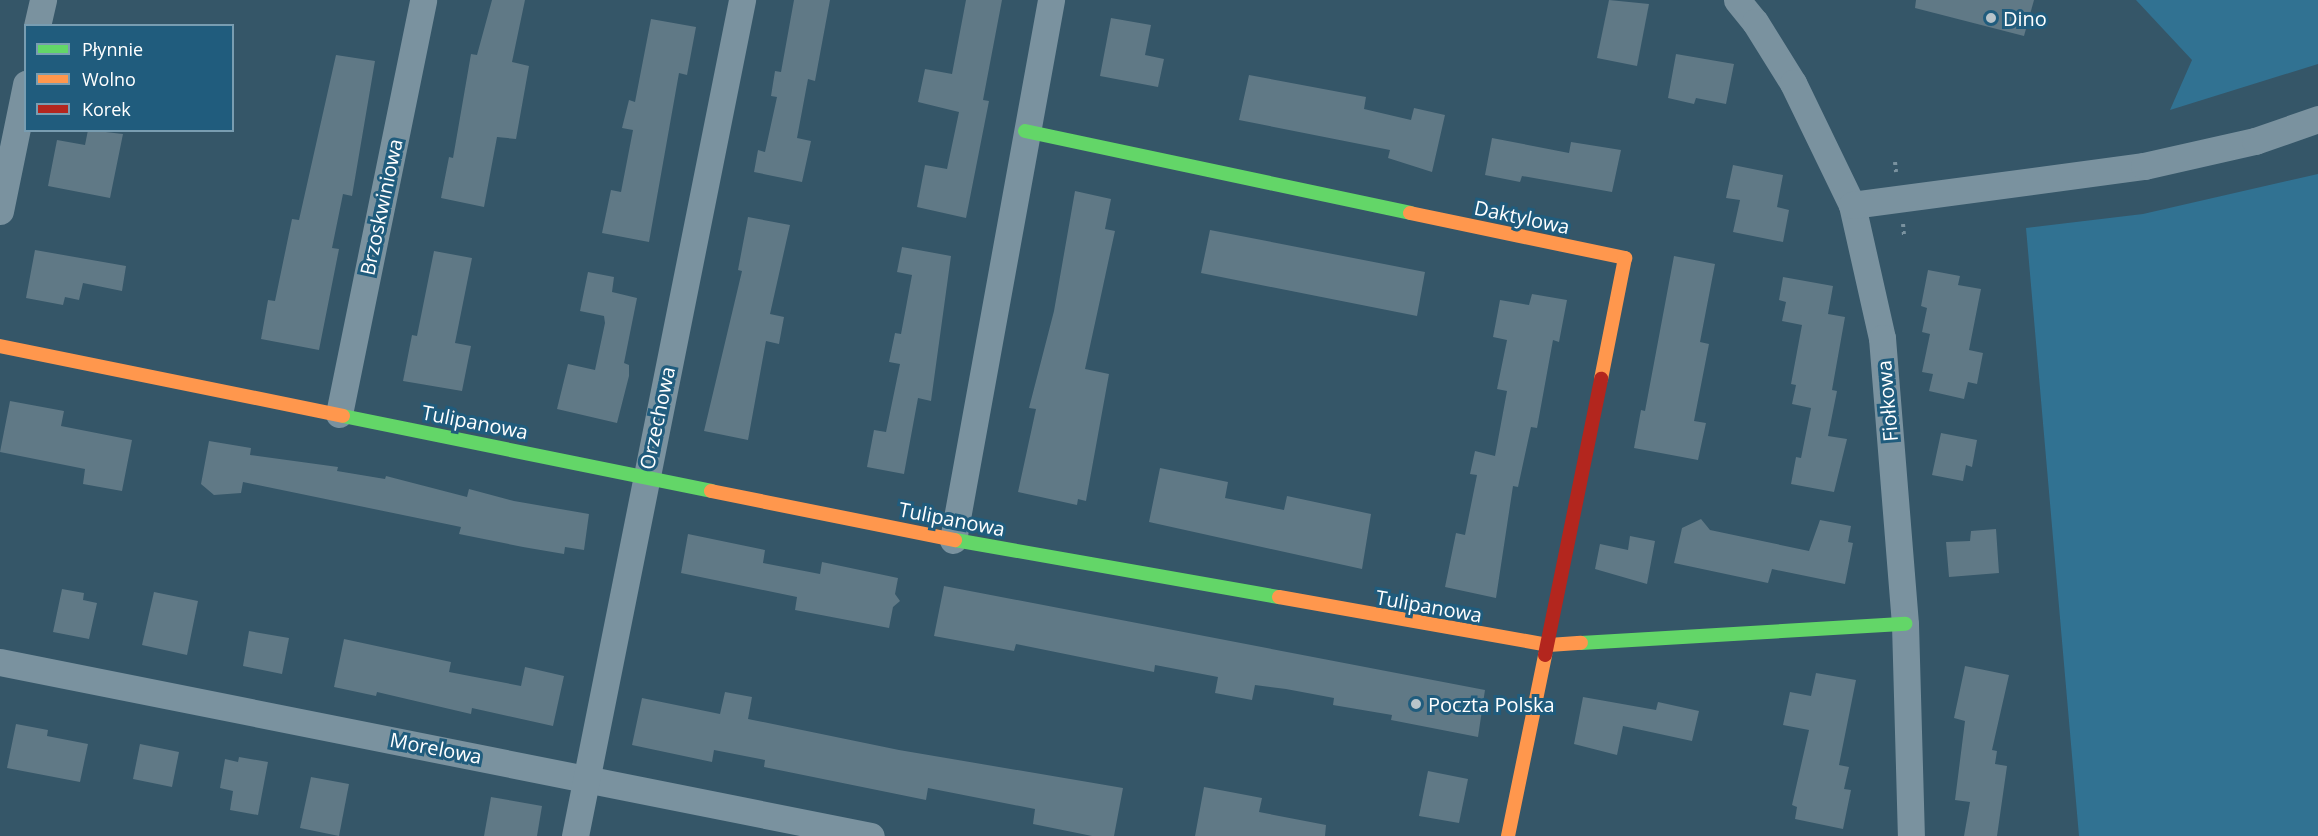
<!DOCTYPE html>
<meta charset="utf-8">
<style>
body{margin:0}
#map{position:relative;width:2318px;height:836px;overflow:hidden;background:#355668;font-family:"Open Sans",sans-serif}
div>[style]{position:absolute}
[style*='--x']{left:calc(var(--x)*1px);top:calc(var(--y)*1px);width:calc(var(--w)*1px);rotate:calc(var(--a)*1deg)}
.green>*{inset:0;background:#317292}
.building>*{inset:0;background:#607986}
.path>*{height:4px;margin-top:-2px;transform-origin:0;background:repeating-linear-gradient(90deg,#7a929f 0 3px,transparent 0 7.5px)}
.street>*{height:27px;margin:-13.5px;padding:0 13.5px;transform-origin:13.5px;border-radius:13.5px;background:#7a929f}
.fast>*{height:14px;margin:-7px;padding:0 7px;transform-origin:7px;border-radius:7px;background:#63d668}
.slow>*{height:14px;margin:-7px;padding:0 7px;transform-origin:7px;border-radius:7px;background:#ff974d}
.jam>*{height:14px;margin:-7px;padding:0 7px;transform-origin:7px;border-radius:7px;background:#b3261e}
.dots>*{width:16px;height:16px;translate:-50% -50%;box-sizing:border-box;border:3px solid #205c7d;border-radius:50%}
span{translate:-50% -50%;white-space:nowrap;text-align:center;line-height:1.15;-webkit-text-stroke:6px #205c7d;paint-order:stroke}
.poi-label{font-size:20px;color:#fff}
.left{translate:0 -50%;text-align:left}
.street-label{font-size:20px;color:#fff}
.legend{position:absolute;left:24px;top:24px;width:210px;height:108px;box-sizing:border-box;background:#205c7d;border:2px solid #799db1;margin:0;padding:8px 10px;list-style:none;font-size:18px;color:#fff}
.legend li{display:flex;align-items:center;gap:12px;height:30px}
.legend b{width:30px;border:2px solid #799db1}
</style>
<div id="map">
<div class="green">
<i style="clip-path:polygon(2136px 0,2318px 0,2318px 64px,2170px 110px,2192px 60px)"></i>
<i style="clip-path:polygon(2318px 174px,2318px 836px,2079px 836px,2026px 228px,2143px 214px)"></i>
</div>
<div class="building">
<i style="clip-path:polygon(492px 0,525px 0,512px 62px,529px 66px,516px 139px,497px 137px,484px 207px,441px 198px,449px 157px,453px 158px,471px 54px,477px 55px)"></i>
<i style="clip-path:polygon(794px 0,830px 0,815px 81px,808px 79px,797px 138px,811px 141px,802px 182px,754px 172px,758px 150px,765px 152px,777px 97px,771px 96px,775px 71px,781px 72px)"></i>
<i style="clip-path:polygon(966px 0,1002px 0,983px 100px,989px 101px,966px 218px,917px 207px,925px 165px,947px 169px,959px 112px,918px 102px,925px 69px,952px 74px)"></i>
<i style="clip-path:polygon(1609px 0,1649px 4px,1637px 66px,1597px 58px)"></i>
<i style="clip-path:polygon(1916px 0,2034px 0,2024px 36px,1915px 8px)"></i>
<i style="clip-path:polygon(1111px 18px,1151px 25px,1145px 55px,1164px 59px,1158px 87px,1100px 76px)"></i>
<i style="clip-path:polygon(651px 19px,696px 27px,687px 75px,679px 73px,649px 242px,602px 233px,611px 190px,621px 192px,633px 130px,622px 128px,629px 100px,635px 102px)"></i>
<i style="clip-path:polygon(1676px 54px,1734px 64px,1726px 104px,1696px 98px,1694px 104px,1668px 98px)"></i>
<i style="clip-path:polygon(336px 55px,375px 61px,352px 196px,343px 194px,332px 248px,339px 249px,319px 350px,261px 339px,268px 300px,275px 301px,292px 219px,299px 220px)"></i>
<i style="clip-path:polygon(1249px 75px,1366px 97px,1364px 109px,1411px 120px,1414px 108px,1445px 115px,1432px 172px,1388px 158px,1390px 150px,1239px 120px)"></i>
<i style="clip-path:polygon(88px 130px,123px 134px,110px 198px,48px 186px,57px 140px,85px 145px)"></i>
<i style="clip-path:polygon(1492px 138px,1569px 153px,1571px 142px,1621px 150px,1612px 192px,1522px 176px,1520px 182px,1485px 175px)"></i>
<i style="clip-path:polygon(1733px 165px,1783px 175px,1777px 207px,1789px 210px,1783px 242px,1733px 232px,1740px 200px,1726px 198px)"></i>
<i style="clip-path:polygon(1075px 191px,1111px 199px,1105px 229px,1115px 231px,1085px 369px,1109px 374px,1086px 501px,1078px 499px,1077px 505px,1018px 492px,1036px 409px,1029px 408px,1054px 311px)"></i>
<i style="clip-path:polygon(748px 217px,790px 225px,770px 314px,784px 317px,779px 344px,766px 341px,748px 440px,704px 431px,742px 271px,738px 270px)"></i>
<i style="clip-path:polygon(1210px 230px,1425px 272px,1417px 316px,1201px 273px)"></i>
<i style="clip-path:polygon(902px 247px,951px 256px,931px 401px,918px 398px,904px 474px,867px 467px,874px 430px,886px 432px,900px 364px,889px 362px,895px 333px,901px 334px,912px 275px,897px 272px)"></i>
<i style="clip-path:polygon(35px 250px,126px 266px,122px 291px,83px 283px,79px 300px,65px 297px,63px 305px,26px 298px)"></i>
<i style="clip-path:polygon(434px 251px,472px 258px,455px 343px,471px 346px,462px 391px,403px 381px,412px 335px,417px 336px)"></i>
<i style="clip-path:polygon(1674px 256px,1715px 264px,1700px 342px,1709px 344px,1694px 421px,1706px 423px,1698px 460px,1634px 448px,1641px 410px,1645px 411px)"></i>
<i style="clip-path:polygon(1928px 270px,1960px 276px,1958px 285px,1981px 289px,1969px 350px,1983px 353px,1977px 384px,1968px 382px,1964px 399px,1929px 391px,1933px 374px,1922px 372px,1930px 334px,1922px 332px,1927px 308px,1921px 306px)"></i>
<i style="clip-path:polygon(588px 272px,614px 277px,612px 292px,637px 298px,624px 363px,629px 365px,629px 376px,617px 423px,557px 409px,568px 364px,595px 370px,605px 323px,604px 316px,580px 311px)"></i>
<i style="clip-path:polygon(1783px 277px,1833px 286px,1828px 314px,1845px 317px,1832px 390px,1837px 391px,1828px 436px,1847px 439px,1834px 492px,1791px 484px,1796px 457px,1801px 458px,1811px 408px,1792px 404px,1796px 385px,1791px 384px,1802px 325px,1782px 321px,1786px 302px,1779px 300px)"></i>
<i style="clip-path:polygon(1532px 294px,1567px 300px,1559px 342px,1553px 340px,1537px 428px,1531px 427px,1518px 487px,1513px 486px,1496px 598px,1445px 587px,1456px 533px,1465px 535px,1477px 475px,1470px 474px,1475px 451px,1495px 456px,1507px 391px,1497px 389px,1507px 340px,1493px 337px,1500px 300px,1529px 305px)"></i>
<i style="clip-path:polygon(10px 401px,64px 411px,61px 426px,132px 440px,122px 491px,83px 484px,85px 469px,0 452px)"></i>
<i style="clip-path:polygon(1941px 433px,1977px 440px,1972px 467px,1966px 465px,1963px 481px,1932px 475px)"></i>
<i style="clip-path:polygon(209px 441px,251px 448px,250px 455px,338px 467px,337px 471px,385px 479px,386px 476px,467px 497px,469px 489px,514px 501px,589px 514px,584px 550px,565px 547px,564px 554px,523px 547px,459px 534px,461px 527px,243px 482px,241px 493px,214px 495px,201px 484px)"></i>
<i style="clip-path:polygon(1160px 468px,1228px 482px,1225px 498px,1284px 510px,1287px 496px,1371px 514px,1362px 569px,1149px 522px)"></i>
<i style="clip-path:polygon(1701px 519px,1710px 530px,1809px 551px,1820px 520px,1851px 526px,1848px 542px,1853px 543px,1845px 584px,1772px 569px,1768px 583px,1674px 563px,1682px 528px)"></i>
<i style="clip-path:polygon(1996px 529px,1999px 573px,1949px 577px,1946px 542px,1970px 541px,1971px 531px)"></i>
<i style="clip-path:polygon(688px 534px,765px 550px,763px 563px,820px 574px,822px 562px,898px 578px,895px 594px,900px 601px,893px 607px,889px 628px,795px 610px,797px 597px,681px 573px)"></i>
<i style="clip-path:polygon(1630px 536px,1655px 541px,1647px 584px,1595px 569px,1600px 544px,1628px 550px)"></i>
<i style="clip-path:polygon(944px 586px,1485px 690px,1478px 737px,1391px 720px,1392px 715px,1333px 705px,1334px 698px,1286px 689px,1255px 685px,1252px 700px,1215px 693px,1218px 677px,1155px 665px,1154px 672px,1016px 644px,1014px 651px,934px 636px)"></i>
<i style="clip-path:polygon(62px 589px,84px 593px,83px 600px,97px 603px,89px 639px,53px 632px)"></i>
<i style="clip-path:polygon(154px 592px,198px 601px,187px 655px,142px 645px)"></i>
<i style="clip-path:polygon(249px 631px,289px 638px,282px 674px,243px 666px)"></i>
<i style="clip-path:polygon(344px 639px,451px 662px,449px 672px,521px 686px,525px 667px,564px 676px,553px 726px,472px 708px,471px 714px,377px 692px,376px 696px,334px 687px)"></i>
<i style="clip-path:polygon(1965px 666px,2009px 675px,1992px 750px,1997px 751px,1995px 764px,2007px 766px,1997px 836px,1964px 836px,1970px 802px,1955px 800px,1965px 721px,1954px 718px)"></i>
<i style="clip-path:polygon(1816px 673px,1856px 680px,1839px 765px,1849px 767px,1844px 789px,1851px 790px,1843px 829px,1795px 819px,1797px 807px,1792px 805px,1809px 730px,1783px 725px,1790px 692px,1811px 696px)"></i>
<i style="clip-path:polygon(725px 692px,752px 697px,748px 719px,899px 750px,1123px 788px,1114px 836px,1092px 836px,1033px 824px,1035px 809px,928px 788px,926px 800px,764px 767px,765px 760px,714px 750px,712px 762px,632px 745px,642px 698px,720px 714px)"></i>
<i style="clip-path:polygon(1583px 697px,1656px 710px,1658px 702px,1699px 711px,1692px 741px,1623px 726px,1617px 755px,1574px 744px)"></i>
<i style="clip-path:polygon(16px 724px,48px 730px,47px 736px,88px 744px,80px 782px,7px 768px)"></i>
<i style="clip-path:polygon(140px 744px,179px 752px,172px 787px,133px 779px)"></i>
<i style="clip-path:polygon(239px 757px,268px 762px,258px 815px,230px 810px,233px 791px,220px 788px,225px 759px,238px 762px)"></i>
<i style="clip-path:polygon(1428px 771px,1468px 779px,1459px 823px,1419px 816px)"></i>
<i style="clip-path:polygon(311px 777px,349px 784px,339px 836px,300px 828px)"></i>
<i style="clip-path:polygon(1204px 787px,1262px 798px,1259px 812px,1326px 825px,1325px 836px,1195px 836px)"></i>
<i style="clip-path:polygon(491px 797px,542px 806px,537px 836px,484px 836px)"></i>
</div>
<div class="path">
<i style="--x:1895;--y:162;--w:10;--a:84"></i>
<i style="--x:1903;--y:224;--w:12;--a:85"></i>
</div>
<div class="street">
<i style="--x:1737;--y:0;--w:28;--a:51"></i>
<i style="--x:1755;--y:22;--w:72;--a:58.1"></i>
<i style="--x:1793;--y:83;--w:136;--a:64.2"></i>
<i style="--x:1852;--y:205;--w:136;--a:77.3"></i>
<i style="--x:1882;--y:338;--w:287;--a:85.4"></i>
<i style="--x:1905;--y:624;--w:212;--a:88.4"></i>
<i style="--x:37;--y:26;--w:27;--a:-77"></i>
<i style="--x:1852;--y:205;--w:295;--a:-7.6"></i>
<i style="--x:2144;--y:166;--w:114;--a:-12.7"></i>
<i style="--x:2255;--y:141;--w:67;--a:-19.2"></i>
<i style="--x:0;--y:211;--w:130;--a:-78.4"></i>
<i style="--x:339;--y:414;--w:422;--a:-78.5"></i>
<i style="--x:953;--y:540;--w:549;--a:-79.71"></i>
<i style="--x:0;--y:662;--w:888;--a:11.3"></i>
<i style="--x:575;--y:836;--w:853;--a:-78.7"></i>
</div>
<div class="fast">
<i style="--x:1025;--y:131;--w:394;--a:12"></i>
<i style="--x:343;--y:416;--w:376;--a:11.5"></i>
<i style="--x:955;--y:540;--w:329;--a:10"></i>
<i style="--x:1581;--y:643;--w:325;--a:-3.4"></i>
</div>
<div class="slow">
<i style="--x:1410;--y:213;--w:220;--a:11.8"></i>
<i style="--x:1625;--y:258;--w:123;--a:101.2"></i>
<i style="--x:0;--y:346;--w:350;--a:11.5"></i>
<i style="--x:711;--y:491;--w:249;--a:11.4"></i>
<i style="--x:1279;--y:597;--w:274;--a:10.1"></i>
<i style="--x:1549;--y:645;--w:32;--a:-4"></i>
<i style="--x:1508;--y:836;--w:185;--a:-78.4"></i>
</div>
<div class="jam">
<i style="--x:1545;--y:655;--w:282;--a:-78.5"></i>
</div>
<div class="dots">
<i style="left:1991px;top:18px;background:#b8c4ca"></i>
<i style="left:1416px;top:704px;background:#b8c4ca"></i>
</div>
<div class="poi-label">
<span class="left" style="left:2003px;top:18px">Dino</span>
<span class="left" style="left:1428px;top:704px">Poczta Polska</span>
</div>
<div class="street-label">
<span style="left:381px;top:207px;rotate:-78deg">Brzoskwiniowa</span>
<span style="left:1522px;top:217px;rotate:12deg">Daktylowa</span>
<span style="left:1887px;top:401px;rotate:-95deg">Fiołkowa</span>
<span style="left:657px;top:418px;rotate:-78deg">Orzechowa</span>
<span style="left:475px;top:422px;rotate:11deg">Tulipanowa</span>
<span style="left:952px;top:519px;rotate:11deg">Tulipanowa</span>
<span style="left:1429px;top:606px;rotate:10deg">Tulipanowa</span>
<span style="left:436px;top:748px;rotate:11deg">Morelowa</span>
</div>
<ul class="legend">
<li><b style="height:8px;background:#63d668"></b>Płynnie</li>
<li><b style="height:8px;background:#ff974d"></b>Wolno</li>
<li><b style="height:8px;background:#b3261e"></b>Korek</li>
</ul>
</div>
